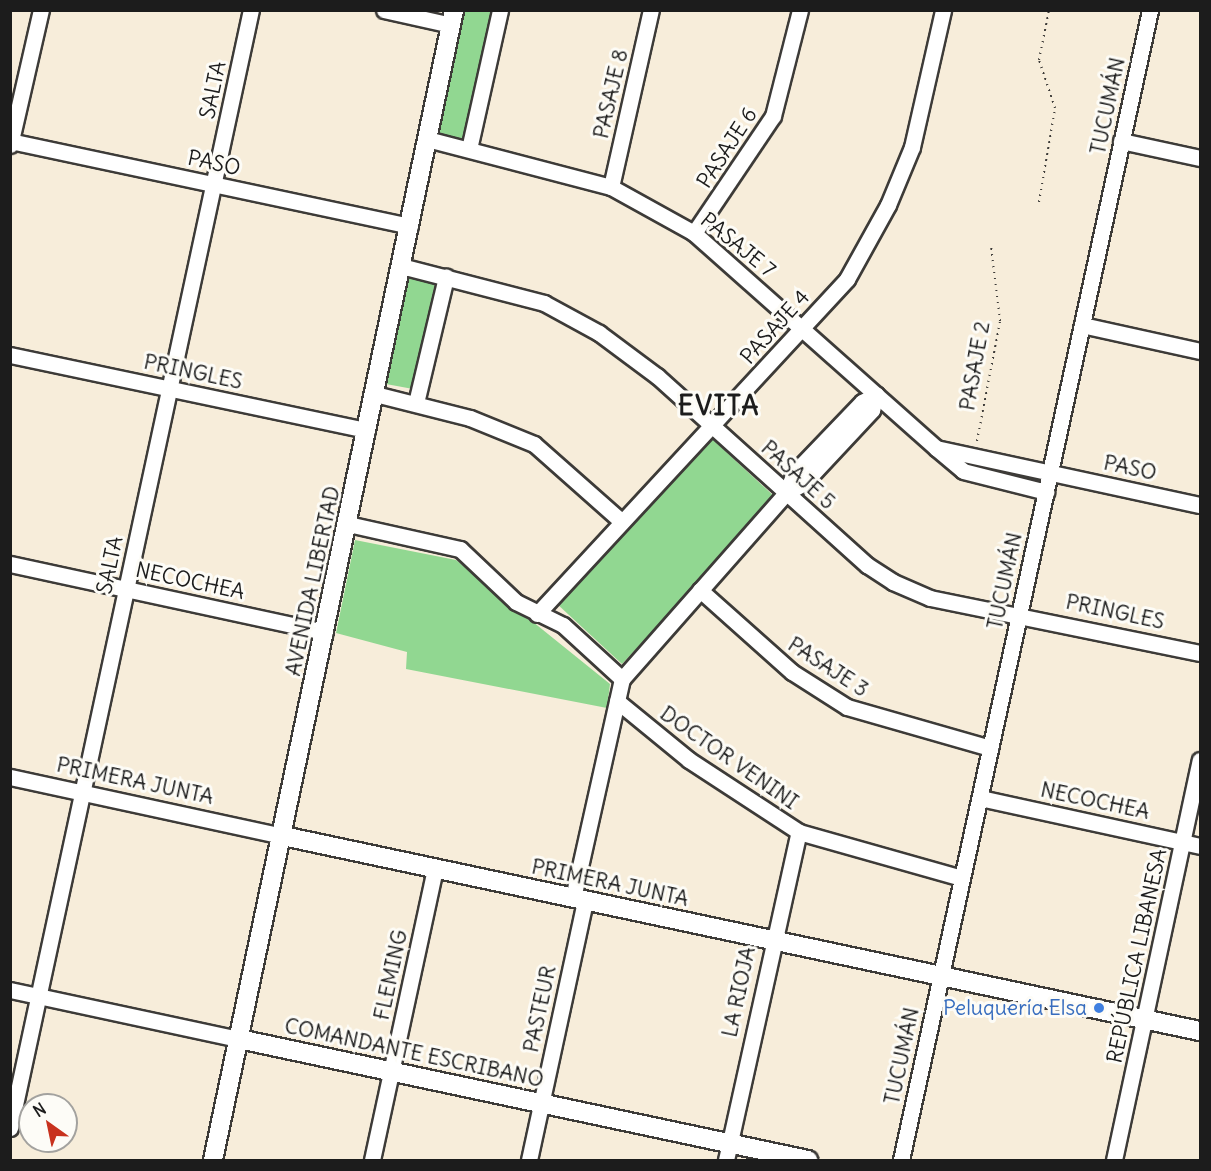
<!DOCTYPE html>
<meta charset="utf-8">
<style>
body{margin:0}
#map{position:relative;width:1211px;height:1171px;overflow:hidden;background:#f7edda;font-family:Delius,sans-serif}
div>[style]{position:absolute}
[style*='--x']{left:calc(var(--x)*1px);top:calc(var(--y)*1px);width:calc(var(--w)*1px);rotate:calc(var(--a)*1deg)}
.green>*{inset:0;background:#91d791}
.path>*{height:2px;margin-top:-1px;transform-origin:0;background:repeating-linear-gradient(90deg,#3d3b38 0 1.5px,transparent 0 6px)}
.roads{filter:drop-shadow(2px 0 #3d3b38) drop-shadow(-2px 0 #3d3b38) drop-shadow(0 2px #3d3b38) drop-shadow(0 -2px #3d3b38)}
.minor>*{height:15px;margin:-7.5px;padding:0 7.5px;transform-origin:7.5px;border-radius:7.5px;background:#fff}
.major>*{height:18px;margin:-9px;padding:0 9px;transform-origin:9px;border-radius:9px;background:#fff}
.dots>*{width:16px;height:16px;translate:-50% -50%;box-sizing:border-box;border:3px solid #fdfcf7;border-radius:50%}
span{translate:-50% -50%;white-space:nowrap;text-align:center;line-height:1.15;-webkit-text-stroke:6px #fdfcf7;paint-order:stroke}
.street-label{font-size:21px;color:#1c1c1c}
.shop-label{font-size:21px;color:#366cbe}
.right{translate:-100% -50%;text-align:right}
.district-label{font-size:27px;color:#1c1c1c;font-weight:700;letter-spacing:1.5px}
.frame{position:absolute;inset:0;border:12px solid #1c1c1c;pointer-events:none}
.north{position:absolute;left:18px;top:1093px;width:60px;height:60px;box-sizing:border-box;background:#fdfcf7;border:2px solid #a3a29f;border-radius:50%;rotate:327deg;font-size:16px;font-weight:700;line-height:24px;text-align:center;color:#1c1c1c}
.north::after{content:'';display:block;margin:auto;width:21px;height:27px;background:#c8321e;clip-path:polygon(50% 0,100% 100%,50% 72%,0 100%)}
</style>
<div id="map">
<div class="green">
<i style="clip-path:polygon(460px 11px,493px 11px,463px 140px,434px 133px)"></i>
<i style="clip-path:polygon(409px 278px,435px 283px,413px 389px,386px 384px)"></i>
<i style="clip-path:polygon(710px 437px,776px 498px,622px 664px,556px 603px)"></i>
<i style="clip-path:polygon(355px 540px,456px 560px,610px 684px,607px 708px,406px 669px,407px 652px,336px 633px)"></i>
</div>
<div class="path">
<i style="--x:1039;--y:202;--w:95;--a:-80.3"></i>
<i style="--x:1055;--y:108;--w:51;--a:-108.4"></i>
<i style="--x:1039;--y:60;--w:51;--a:-78.7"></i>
<i style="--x:977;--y:441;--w:122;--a:-79.1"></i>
<i style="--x:1000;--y:321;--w:76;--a:-96.8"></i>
</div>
<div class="roads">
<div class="minor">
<i style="--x:384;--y:10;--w:69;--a:12.6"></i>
<i style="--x:427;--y:139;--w:190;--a:14.6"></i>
<i style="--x:611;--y:187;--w:95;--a:29"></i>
<i style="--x:694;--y:233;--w:324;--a:41.6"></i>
<i style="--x:936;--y:448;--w:270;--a:12.2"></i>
<i style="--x:10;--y:141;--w:409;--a:12"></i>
<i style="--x:1121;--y:141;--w:81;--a:12.1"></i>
<i style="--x:10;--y:145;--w:139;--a:-77.1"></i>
<i style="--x:469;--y:149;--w:142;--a:-77.4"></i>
<i style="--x:611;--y:187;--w:181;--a:-77.3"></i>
<i style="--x:694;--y:233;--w:141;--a:-56"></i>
<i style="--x:773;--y:116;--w:109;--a:-75.7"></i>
<i style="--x:401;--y:266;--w:148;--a:14.5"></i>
<i style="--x:544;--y:303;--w:63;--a:28.6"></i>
<i style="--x:599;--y:333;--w:72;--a:36.6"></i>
<i style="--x:657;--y:376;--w:283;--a:42"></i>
<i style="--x:867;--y:565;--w:31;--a:33"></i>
<i style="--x:893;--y:582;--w:40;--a:23.4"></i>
<i style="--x:930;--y:598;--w:276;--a:11.5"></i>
<i style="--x:1082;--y:325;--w:121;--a:12.4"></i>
<i style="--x:10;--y:355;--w:365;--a:11.9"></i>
<i style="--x:375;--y:394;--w:98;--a:14.2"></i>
<i style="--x:470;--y:418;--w:69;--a:22.1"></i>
<i style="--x:534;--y:444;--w:116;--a:41.5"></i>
<i style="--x:416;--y:403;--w:130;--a:-76.6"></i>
<i style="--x:936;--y:448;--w:35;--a:40"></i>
<i style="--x:963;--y:471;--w:86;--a:14.2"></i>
<i style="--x:786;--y:493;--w:21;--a:-29"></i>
<i style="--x:804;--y:483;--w:100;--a:-47"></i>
<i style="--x:872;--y:410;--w:16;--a:-75"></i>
<i style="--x:348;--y:524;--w:115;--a:12.6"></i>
<i style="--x:460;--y:549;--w:77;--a:43.4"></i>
<i style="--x:516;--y:602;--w:52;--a:26.1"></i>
<i style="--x:563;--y:625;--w:80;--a:42.5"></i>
<i style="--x:10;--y:564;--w:322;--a:12.2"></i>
<i style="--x:700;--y:590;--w:123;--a:41.7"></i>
<i style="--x:792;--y:672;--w:65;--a:32.5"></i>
<i style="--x:847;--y:707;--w:149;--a:16"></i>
<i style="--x:537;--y:614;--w:456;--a:-47.2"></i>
<i style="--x:847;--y:279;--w:85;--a:-61"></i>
<i style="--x:888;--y:205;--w:63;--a:-67.5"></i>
<i style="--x:912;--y:147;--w:140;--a:-77.2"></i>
<i style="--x:617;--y:701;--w:93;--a:39.3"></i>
<i style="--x:689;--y:760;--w:131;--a:33.2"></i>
<i style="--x:799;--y:832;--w:169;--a:15.8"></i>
<i style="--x:10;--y:777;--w:279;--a:12.2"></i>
<i style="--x:980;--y:798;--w:225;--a:12.3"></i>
<i style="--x:573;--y:898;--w:224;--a:-77.4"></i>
<i style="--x:622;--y:679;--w:248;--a:-48.6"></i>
<i style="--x:786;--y:493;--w:22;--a:-68"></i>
<i style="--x:794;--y:473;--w:98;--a:-46.2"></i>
<i style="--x:862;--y:402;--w:16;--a:-27"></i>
<i style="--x:10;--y:990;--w:234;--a:12.1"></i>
<i style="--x:10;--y:1128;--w:1144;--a:-77.84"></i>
<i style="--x:372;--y:1160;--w:298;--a:-77.8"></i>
<i style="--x:529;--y:1160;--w:265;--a:-77.8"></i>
<i style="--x:726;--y:1160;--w:336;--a:-77.5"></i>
<i style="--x:901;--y:1160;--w:1177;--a:-77.78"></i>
<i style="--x:1114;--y:1160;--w:409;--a:-77.9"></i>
</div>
<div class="major">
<i style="--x:283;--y:836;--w:938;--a:12.01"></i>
<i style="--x:239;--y:1039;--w:582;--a:12.01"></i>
<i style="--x:213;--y:1160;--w:1175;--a:-78.16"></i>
</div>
</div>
<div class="dots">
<i style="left:1099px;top:1008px;background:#3f7fe0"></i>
</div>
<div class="street-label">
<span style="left:213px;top:90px;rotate:-78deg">SALTA</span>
<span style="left:611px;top:94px;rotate:-77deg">PASAJE 8</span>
<span style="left:1108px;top:106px;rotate:-78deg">TUCUMÁN</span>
<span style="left:727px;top:148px;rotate:-57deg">PASAJE 6</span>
<span style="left:214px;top:163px;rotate:12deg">PASO</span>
<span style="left:738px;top:245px;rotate:39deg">PASAJE 7</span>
<span style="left:775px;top:327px;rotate:-48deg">PASAJE 4</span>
<span style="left:975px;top:366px;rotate:-80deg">PASAJE 2</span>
<span style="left:193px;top:372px;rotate:12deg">PRINGLES</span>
<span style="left:1130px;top:468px;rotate:12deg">PASO</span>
<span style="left:798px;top:475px;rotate:42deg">PASAJE 5</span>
<span style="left:110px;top:565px;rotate:-78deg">SALTA</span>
<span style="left:190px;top:581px;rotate:12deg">NECOCHEA</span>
<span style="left:313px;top:581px;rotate:-78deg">AVENIDA LIBERTAD</span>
<span style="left:1005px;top:581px;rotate:-78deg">TUCUMÁN</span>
<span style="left:1115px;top:612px;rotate:12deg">PRINGLES</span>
<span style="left:828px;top:667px;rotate:33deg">PASAJE 3</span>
<span style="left:729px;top:758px;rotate:35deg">DOCTOR VENINI</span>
<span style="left:135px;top:781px;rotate:12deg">PRIMERA JUNTA</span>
<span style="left:1095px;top:801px;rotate:12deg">NECOCHEA</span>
<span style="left:610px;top:883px;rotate:12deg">PRIMERA JUNTA</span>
<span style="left:1137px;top:956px;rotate:-78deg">REPÚBLICA LIBANESA</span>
<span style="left:391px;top:975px;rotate:-78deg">FLEMING</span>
<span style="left:739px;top:992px;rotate:-78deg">LA RIOJA</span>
<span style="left:540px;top:1009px;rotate:-78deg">PASTEUR</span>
<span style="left:414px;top:1053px;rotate:12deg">COMANDANTE ESCRIBANO</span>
<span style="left:902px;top:1056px;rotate:-78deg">TUCUMÁN</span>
</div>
<div class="shop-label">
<span class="right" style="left:1087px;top:1008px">Peluquería Elsa</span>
</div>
<div class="district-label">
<span style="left:719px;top:406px">EVITA</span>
</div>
<div class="frame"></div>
<div class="north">N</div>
</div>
